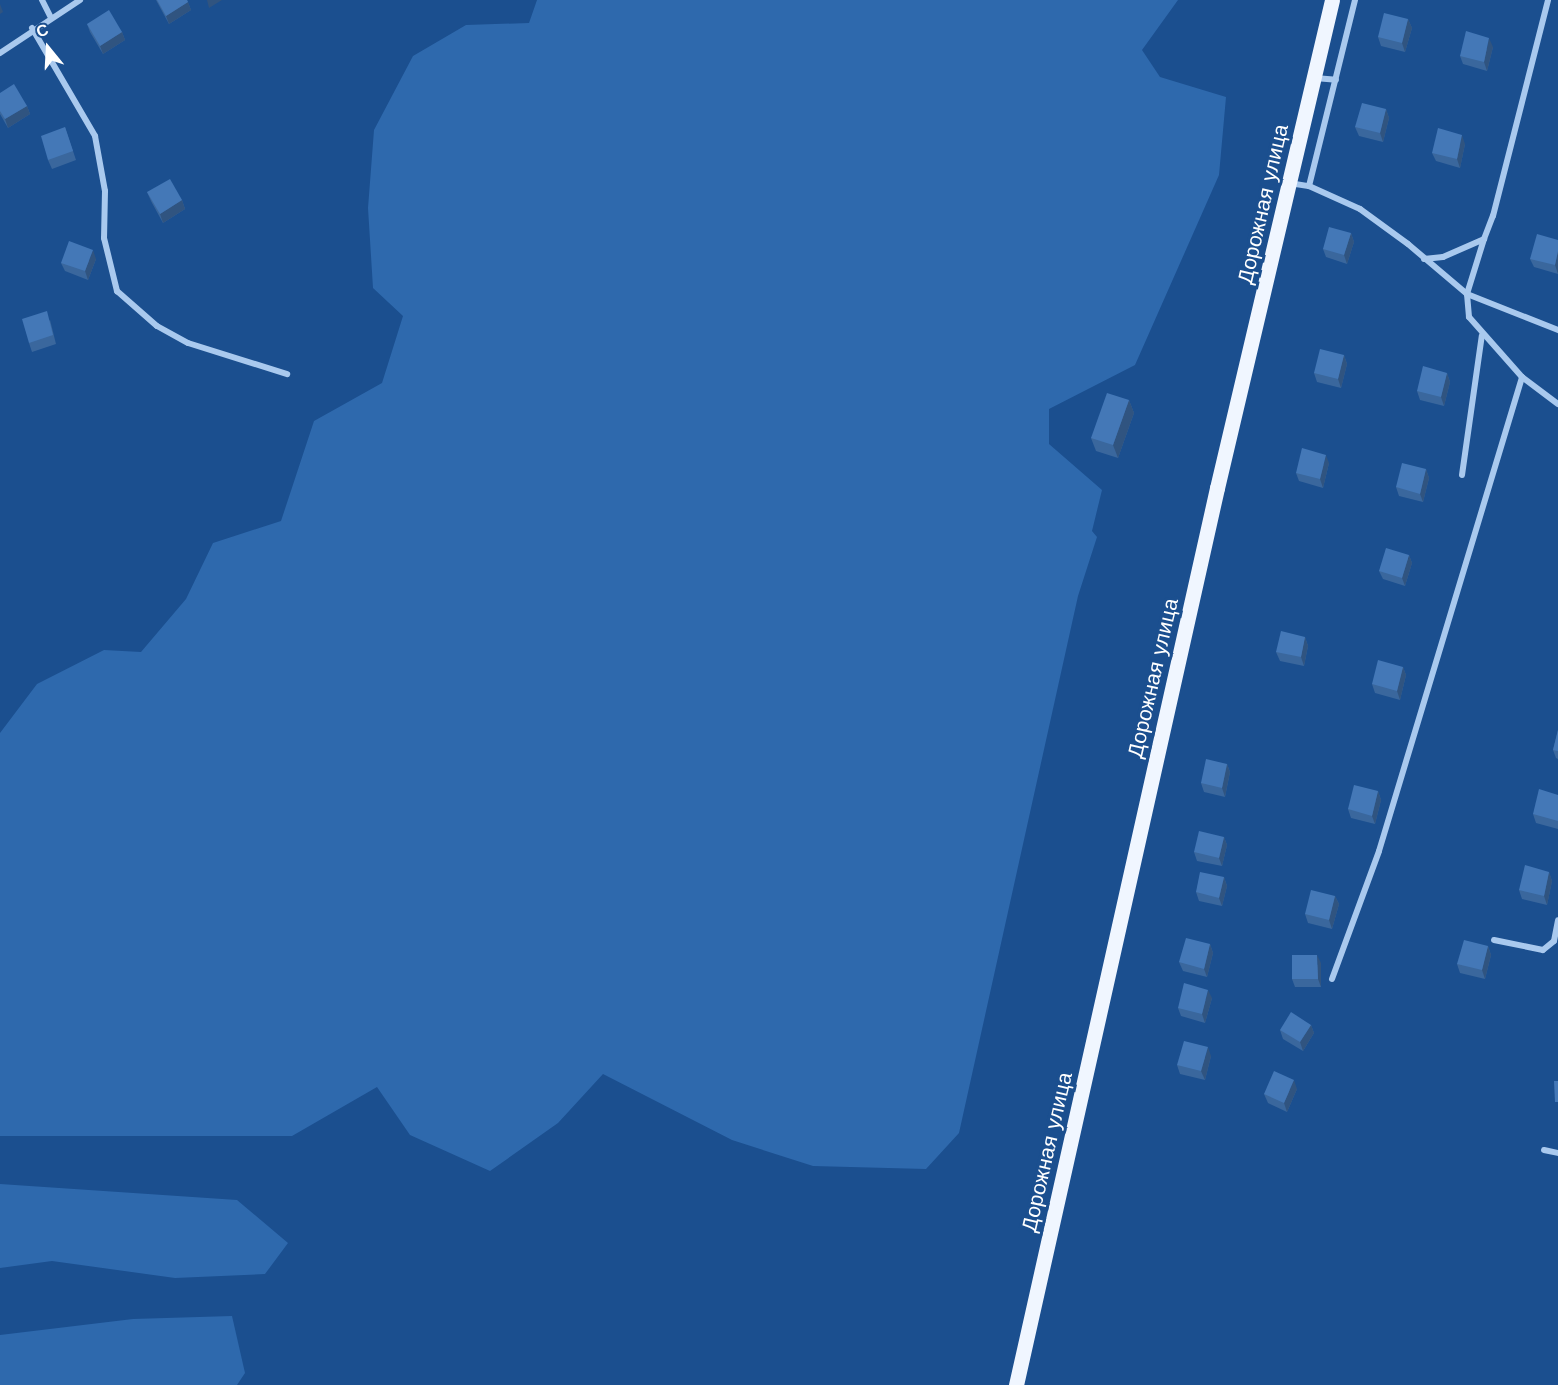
<!DOCTYPE html>
<meta charset="utf-8">
<style>
body{margin:0}
#map{position:relative;width:1558px;height:1385px;overflow:hidden;background:#1b4f8f;font-family:"Work Sans",sans-serif}
div>[style]{position:absolute}
[style*='--x']{left:calc(var(--x)*1px);top:calc(var(--y)*1px);width:calc(var(--w)*1px);rotate:calc(var(--a)*1deg)}
.green>*{inset:0;background:#2e69ad}
.street>*{height:6px;margin:-3px;padding:0 3px;transform-origin:3px;border-radius:3px;background:#a9c9ee}
.primary>*{height:15px;margin:-7.5px;padding:0 7.5px;transform-origin:7.5px;border-radius:7.5px;background:#f0f6ff}
.wall>*{inset:0;background:#3a679d}
.shaded-wall>*{inset:0;background:#305480}
.building>*{inset:0;background:#4478b7}
span{translate:-50% -50%;white-space:nowrap;text-align:center;line-height:1.15;-webkit-text-stroke:6px #1b4f8f;paint-order:stroke}
.street-label{font-size:21px;color:#fff}
.north{position:absolute;left:18px;top:18px;width:60px;height:60px;-webkit-text-stroke:4px #1b4f8f;paint-order:stroke;rotate:342deg;font-size:16px;font-weight:700;line-height:24px;text-align:center;color:#fff}
.north::after{content:'';display:block;margin:auto;width:21px;height:27px;background:#fff;clip-path:polygon(50% 0,100% 100%,50% 72%,0 100%)}
</style>
<div id="map">
<div class="green">
<i style="clip-path:polygon(537px 0,1178px 0,1142px 50px,1160px 77px,1226px 97px,1219px 175px,1135px 365px,1049px 409px,1049px 444px,1102px 490px,1092px 531px,1097px 537px,1078px 596px,959px 1133px,926px 1169px,813px 1166px,732px 1140px,603px 1074px,558px 1123px,490px 1171px,410px 1135px,377px 1087px,292px 1136px,0 1136px,0 733px,37px 684px,104px 650px,141px 652px,186px 599px,213px 543px,281px 521px,314px 421px,382px 383px,403px 316px,373px 288px,368px 208px,374px 130px,413px 56px,466px 25px,529px 23px)"></i>
<i style="clip-path:polygon(0 1184px,237px 1200px,288px 1243px,265px 1274px,175px 1278px,52px 1261px,0 1268px)"></i>
<i style="clip-path:polygon(232px 1316px,245px 1373px,237px 1385px,0 1385px,0 1335px,133px 1319px)"></i>
</div>
<div class="street">
<i style="--x:42;--y:0;--w:18;--a:63"></i>
<i style="--x:32;--y:28;--w:125;--a:59.7"></i>
<i style="--x:95;--y:136;--w:56;--a:79.7"></i>
<i style="--x:105;--y:191;--w:47;--a:91.2"></i>
<i style="--x:104;--y:238;--w:55;--a:76.2"></i>
<i style="--x:117;--y:291;--w:53;--a:41.2"></i>
<i style="--x:157;--y:326;--w:35;--a:29"></i>
<i style="--x:188;--y:343;--w:104;--a:17.4"></i>
<i style="--x:0;--y:53;--w:96;--a:-33.5"></i>
<i style="--x:1315;--y:78;--w:21;--a:5"></i>
<i style="--x:1289;--y:183;--w:20;--a:9"></i>
<i style="--x:1309;--y:186;--w:56;--a:24.3"></i>
<i style="--x:1360;--y:209;--w:59;--a:36.1"></i>
<i style="--x:1408;--y:244;--w:77;--a:40.3"></i>
<i style="--x:1467;--y:294;--w:98;--a:21.6"></i>
<i style="--x:1309;--y:186;--w:192;--a:-76.1"></i>
<i style="--x:1484;--y:239;--w:58;--a:107.2"></i>
<i style="--x:1467;--y:294;--w:23;--a:85"></i>
<i style="--x:1469;--y:317;--w:80;--a:48.5"></i>
<i style="--x:1522;--y:377;--w:45;--a:36.9"></i>
<i style="--x:1424;--y:259;--w:19;--a:-6"></i>
<i style="--x:1443;--y:257;--w:45;--a:-23.7"></i>
<i style="--x:1484;--y:239;--w:25;--a:-69"></i>
<i style="--x:1493;--y:216;--w:223;--a:-75.7"></i>
<i style="--x:1462;--y:475;--w:141;--a:-81.9"></i>
<i style="--x:1494;--y:940;--w:50;--a:11.5"></i>
<i style="--x:1543;--y:950;--w:14;--a:-39"></i>
<i style="--x:1554;--y:941;--w:21;--a:-79"></i>
<i style="--x:1332;--y:979;--w:136;--a:-69.8"></i>
<i style="--x:1379;--y:851;--w:495;--a:-73.2"></i>
<i style="--x:1544;--y:1150;--w:14;--a:12"></i>
</div>
<div class="primary">
<i style="--x:1016;--y:1385;--w:919;--a:-77.37"></i>
<i style="--x:1217;--y:488;--w:501;--a:-76.74"></i>
</div>
<div class="wall">
<i style="clip-path:polygon(156px 0,187px 0,191px 10px,169px 24px)"></i>
<i style="clip-path:polygon(1408px 19px,1412px 28px,1405px 52px,1381px 46px,1378px 37px)"></i>
<i style="clip-path:polygon(87px 24px,122px 32px,125px 40px,103px 54px,90px 32px)"></i>
<i style="clip-path:polygon(1493px 47px,1487px 71px,1463px 64px,1460px 56px)"></i>
<i style="clip-path:polygon(0 93px,27px 106px,30px 114px,8px 128px,0 114px)"></i>
<i style="clip-path:polygon(1386px 109px,1389px 118px,1383px 142px,1359px 136px,1355px 127px)"></i>
<i style="clip-path:polygon(65px 127px,76px 160px,52px 169px,48px 160px)"></i>
<i style="clip-path:polygon(1465px 144px,1460px 168px,1436px 161px,1432px 153px)"></i>
<i style="clip-path:polygon(147px 192px,182px 200px,185px 209px,163px 223px,151px 201px)"></i>
<i style="clip-path:polygon(1351px 233px,1354px 242px,1347px 264px,1326px 257px,1323px 249px)"></i>
<i style="clip-path:polygon(1558px 240px,1558px 274px,1534px 267px,1530px 259px)"></i>
<i style="clip-path:polygon(96px 259px,88px 280px,65px 271px,61px 263px)"></i>
<i style="clip-path:polygon(50px 320px,56px 344px,32px 352px,29px 343px)"></i>
<i style="clip-path:polygon(1344px 355px,1347px 364px,1341px 388px,1317px 382px,1314px 373px)"></i>
<i style="clip-path:polygon(1447px 373px,1450px 382px,1444px 406px,1420px 400px,1417px 391px)"></i>
<i style="clip-path:polygon(1129px 400px,1134px 413px,1118px 458px,1096px 451px,1091px 438px)"></i>
<i style="clip-path:polygon(1329px 463px,1323px 488px,1299px 481px,1296px 473px)"></i>
<i style="clip-path:polygon(1426px 469px,1429px 478px,1423px 502px,1399px 496px,1396px 487px)"></i>
<i style="clip-path:polygon(1409px 555px,1412px 563px,1405px 586px,1383px 579px,1379px 571px)"></i>
<i style="clip-path:polygon(1305px 637px,1308px 646px,1304px 666px,1280px 661px,1276px 652px)"></i>
<i style="clip-path:polygon(1403px 667px,1406px 675px,1400px 700px,1375px 693px,1372px 684px)"></i>
<i style="clip-path:polygon(1558px 730px,1558px 759px,1556px 758px,1553px 750px)"></i>
<i style="clip-path:polygon(1227px 764px,1230px 772px,1225px 797px,1204px 792px,1201px 783px)"></i>
<i style="clip-path:polygon(1378px 791px,1381px 800px,1375px 824px,1351px 818px,1348px 809px)"></i>
<i style="clip-path:polygon(1558px 795px,1558px 829px,1536px 823px,1533px 814px)"></i>
<i style="clip-path:polygon(1224px 837px,1227px 845px,1222px 866px,1197px 861px,1194px 852px)"></i>
<i style="clip-path:polygon(1549px 872px,1552px 881px,1547px 905px,1522px 899px,1519px 890px)"></i>
<i style="clip-path:polygon(1224px 877px,1227px 886px,1222px 906px,1199px 901px,1196px 892px)"></i>
<i style="clip-path:polygon(1335px 896px,1339px 904px,1332px 929px,1308px 923px,1305px 914px)"></i>
<i style="clip-path:polygon(1210px 944px,1213px 953px,1207px 977px,1183px 971px,1179px 962px)"></i>
<i style="clip-path:polygon(1488px 946px,1491px 955px,1485px 979px,1460px 973px,1457px 964px)"></i>
<i style="clip-path:polygon(1321px 963px,1321px 987px,1295px 987px,1292px 979px)"></i>
<i style="clip-path:polygon(1212px 998px,1205px 1023px,1181px 1016px,1178px 1008px)"></i>
<i style="clip-path:polygon(1311px 1025px,1314px 1033px,1303px 1051px,1283px 1039px,1280px 1030px)"></i>
<i style="clip-path:polygon(1211px 1056px,1205px 1080px,1180px 1074px,1177px 1065px)"></i>
<i style="clip-path:polygon(1297px 1089px,1287px 1112px,1268px 1103px,1264px 1094px)"></i>
</div>
<div class="shaded-wall">
<i style="clip-path:polygon(207px 0,222px 0,209px 8px)"></i>
<i style="clip-path:polygon(188px 2px,191px 10px,169px 24px,166px 16px)"></i>
<i style="clip-path:polygon(0 4px,3px 12px,0 14px)"></i>
<i style="clip-path:polygon(1408px 19px,1412px 28px,1405px 52px,1402px 43px)"></i>
<i style="clip-path:polygon(122px 32px,125px 40px,103px 54px,100px 46px)"></i>
<i style="clip-path:polygon(1489px 38px,1493px 47px,1487px 71px,1484px 62px)"></i>
<i style="clip-path:polygon(27px 106px,30px 114px,8px 128px,5px 119px)"></i>
<i style="clip-path:polygon(1386px 109px,1389px 118px,1383px 142px,1380px 133px)"></i>
<i style="clip-path:polygon(1462px 135px,1465px 144px,1460px 168px,1457px 159px)"></i>
<i style="clip-path:polygon(182px 200px,185px 209px,163px 223px,160px 214px)"></i>
<i style="clip-path:polygon(1351px 233px,1354px 242px,1347px 264px,1344px 255px)"></i>
<i style="clip-path:polygon(93px 250px,96px 259px,88px 280px,85px 271px)"></i>
<i style="clip-path:polygon(1558px 251px,1558px 274px,1555px 265px)"></i>
<i style="clip-path:polygon(1344px 355px,1347px 364px,1341px 388px,1338px 379px)"></i>
<i style="clip-path:polygon(1447px 373px,1450px 382px,1444px 406px,1441px 397px)"></i>
<i style="clip-path:polygon(1129px 400px,1134px 413px,1118px 458px,1113px 445px)"></i>
<i style="clip-path:polygon(1326px 455px,1329px 463px,1323px 488px,1320px 479px)"></i>
<i style="clip-path:polygon(1426px 469px,1429px 478px,1423px 502px,1420px 494px)"></i>
<i style="clip-path:polygon(1409px 555px,1412px 563px,1405px 586px,1402px 578px)"></i>
<i style="clip-path:polygon(1305px 637px,1308px 646px,1304px 666px,1301px 657px)"></i>
<i style="clip-path:polygon(1403px 667px,1406px 675px,1400px 700px,1397px 691px)"></i>
<i style="clip-path:polygon(1227px 764px,1230px 772px,1225px 797px,1222px 788px)"></i>
<i style="clip-path:polygon(1378px 791px,1381px 800px,1375px 824px,1372px 816px)"></i>
<i style="clip-path:polygon(1224px 837px,1227px 845px,1222px 866px,1219px 858px)"></i>
<i style="clip-path:polygon(1549px 872px,1552px 881px,1547px 905px,1544px 896px)"></i>
<i style="clip-path:polygon(1224px 877px,1227px 886px,1222px 906px,1219px 898px)"></i>
<i style="clip-path:polygon(1335px 896px,1339px 904px,1332px 929px,1329px 920px)"></i>
<i style="clip-path:polygon(1210px 944px,1213px 953px,1207px 977px,1204px 969px)"></i>
<i style="clip-path:polygon(1488px 946px,1491px 955px,1485px 979px,1482px 970px)"></i>
<i style="clip-path:polygon(1317px 955px,1321px 963px,1321px 987px,1318px 979px)"></i>
<i style="clip-path:polygon(1208px 990px,1212px 998px,1205px 1023px,1202px 1014px)"></i>
<i style="clip-path:polygon(1311px 1025px,1314px 1033px,1303px 1051px,1300px 1042px)"></i>
<i style="clip-path:polygon(1208px 1047px,1211px 1056px,1205px 1080px,1201px 1071px)"></i>
<i style="clip-path:polygon(1294px 1080px,1297px 1089px,1287px 1112px,1284px 1103px)"></i>
</div>
<div class="building">
<i style="clip-path:polygon(157px 0,187px 0,188px 2px,166px 16px)"></i>
<i style="clip-path:polygon(109px 10px,122px 32px,100px 46px,87px 24px)"></i>
<i style="clip-path:polygon(1384px 13px,1408px 19px,1402px 43px,1378px 37px)"></i>
<i style="clip-path:polygon(1466px 31px,1489px 38px,1484px 62px,1460px 56px)"></i>
<i style="clip-path:polygon(14px 84px,27px 106px,5px 119px,0 111px,0 93px)"></i>
<i style="clip-path:polygon(1362px 103px,1386px 109px,1380px 133px,1355px 127px)"></i>
<i style="clip-path:polygon(65px 127px,73px 151px,48px 160px,41px 136px)"></i>
<i style="clip-path:polygon(1438px 128px,1462px 135px,1457px 159px,1432px 153px)"></i>
<i style="clip-path:polygon(170px 179px,182px 200px,160px 214px,147px 192px)"></i>
<i style="clip-path:polygon(1329px 227px,1351px 233px,1344px 255px,1323px 249px)"></i>
<i style="clip-path:polygon(1537px 234px,1558px 240px,1558px 251px,1555px 265px,1530px 259px)"></i>
<i style="clip-path:polygon(69px 241px,93px 250px,85px 271px,61px 263px)"></i>
<i style="clip-path:polygon(47px 311px,53px 335px,29px 343px,22px 319px)"></i>
<i style="clip-path:polygon(1320px 349px,1344px 355px,1338px 379px,1314px 373px)"></i>
<i style="clip-path:polygon(1423px 366px,1447px 373px,1441px 397px,1417px 391px)"></i>
<i style="clip-path:polygon(1107px 393px,1129px 400px,1113px 445px,1091px 438px)"></i>
<i style="clip-path:polygon(1302px 448px,1326px 455px,1320px 479px,1296px 473px)"></i>
<i style="clip-path:polygon(1402px 463px,1426px 469px,1420px 494px,1396px 487px)"></i>
<i style="clip-path:polygon(1386px 548px,1409px 555px,1402px 578px,1379px 571px)"></i>
<i style="clip-path:polygon(1281px 631px,1305px 637px,1301px 657px,1276px 652px)"></i>
<i style="clip-path:polygon(1378px 660px,1403px 667px,1397px 691px,1372px 684px)"></i>
<i style="clip-path:polygon(1558px 730px,1558px 751px,1553px 750px)"></i>
<i style="clip-path:polygon(1206px 759px,1227px 764px,1222px 788px,1201px 783px)"></i>
<i style="clip-path:polygon(1354px 785px,1378px 791px,1372px 816px,1348px 809px)"></i>
<i style="clip-path:polygon(1539px 789px,1558px 795px,1558px 821px,1533px 814px)"></i>
<i style="clip-path:polygon(1199px 831px,1224px 837px,1219px 858px,1194px 852px)"></i>
<i style="clip-path:polygon(1525px 865px,1549px 872px,1544px 896px,1519px 890px)"></i>
<i style="clip-path:polygon(1200px 872px,1224px 877px,1219px 898px,1196px 892px)"></i>
<i style="clip-path:polygon(1311px 890px,1335px 896px,1329px 920px,1305px 914px)"></i>
<i style="clip-path:polygon(1186px 938px,1210px 944px,1204px 969px,1179px 962px)"></i>
<i style="clip-path:polygon(1464px 940px,1488px 946px,1482px 970px,1457px 964px)"></i>
<i style="clip-path:polygon(1292px 955px,1317px 955px,1318px 979px,1292px 979px)"></i>
<i style="clip-path:polygon(1184px 983px,1208px 990px,1202px 1014px,1178px 1008px)"></i>
<i style="clip-path:polygon(1291px 1012px,1311px 1025px,1300px 1042px,1280px 1030px)"></i>
<i style="clip-path:polygon(1184px 1041px,1208px 1047px,1201px 1071px,1177px 1065px)"></i>
<i style="clip-path:polygon(1274px 1071px,1294px 1080px,1284px 1103px,1264px 1094px)"></i>
<i style="clip-path:polygon(1554px 1081px,1558px 1081px,1558px 1102px,1555px 1102px)"></i>
</div>
<div class="street-label">
<span style="left:1263px;top:204px;rotate:-77deg">Дорожная улица</span>
<span style="left:1153px;top:678px;rotate:-77deg">Дорожная улица</span>
<span style="left:1047px;top:1152px;rotate:-77deg">Дорожная улица</span>
</div>
<div class="north">С</div>
</div>
